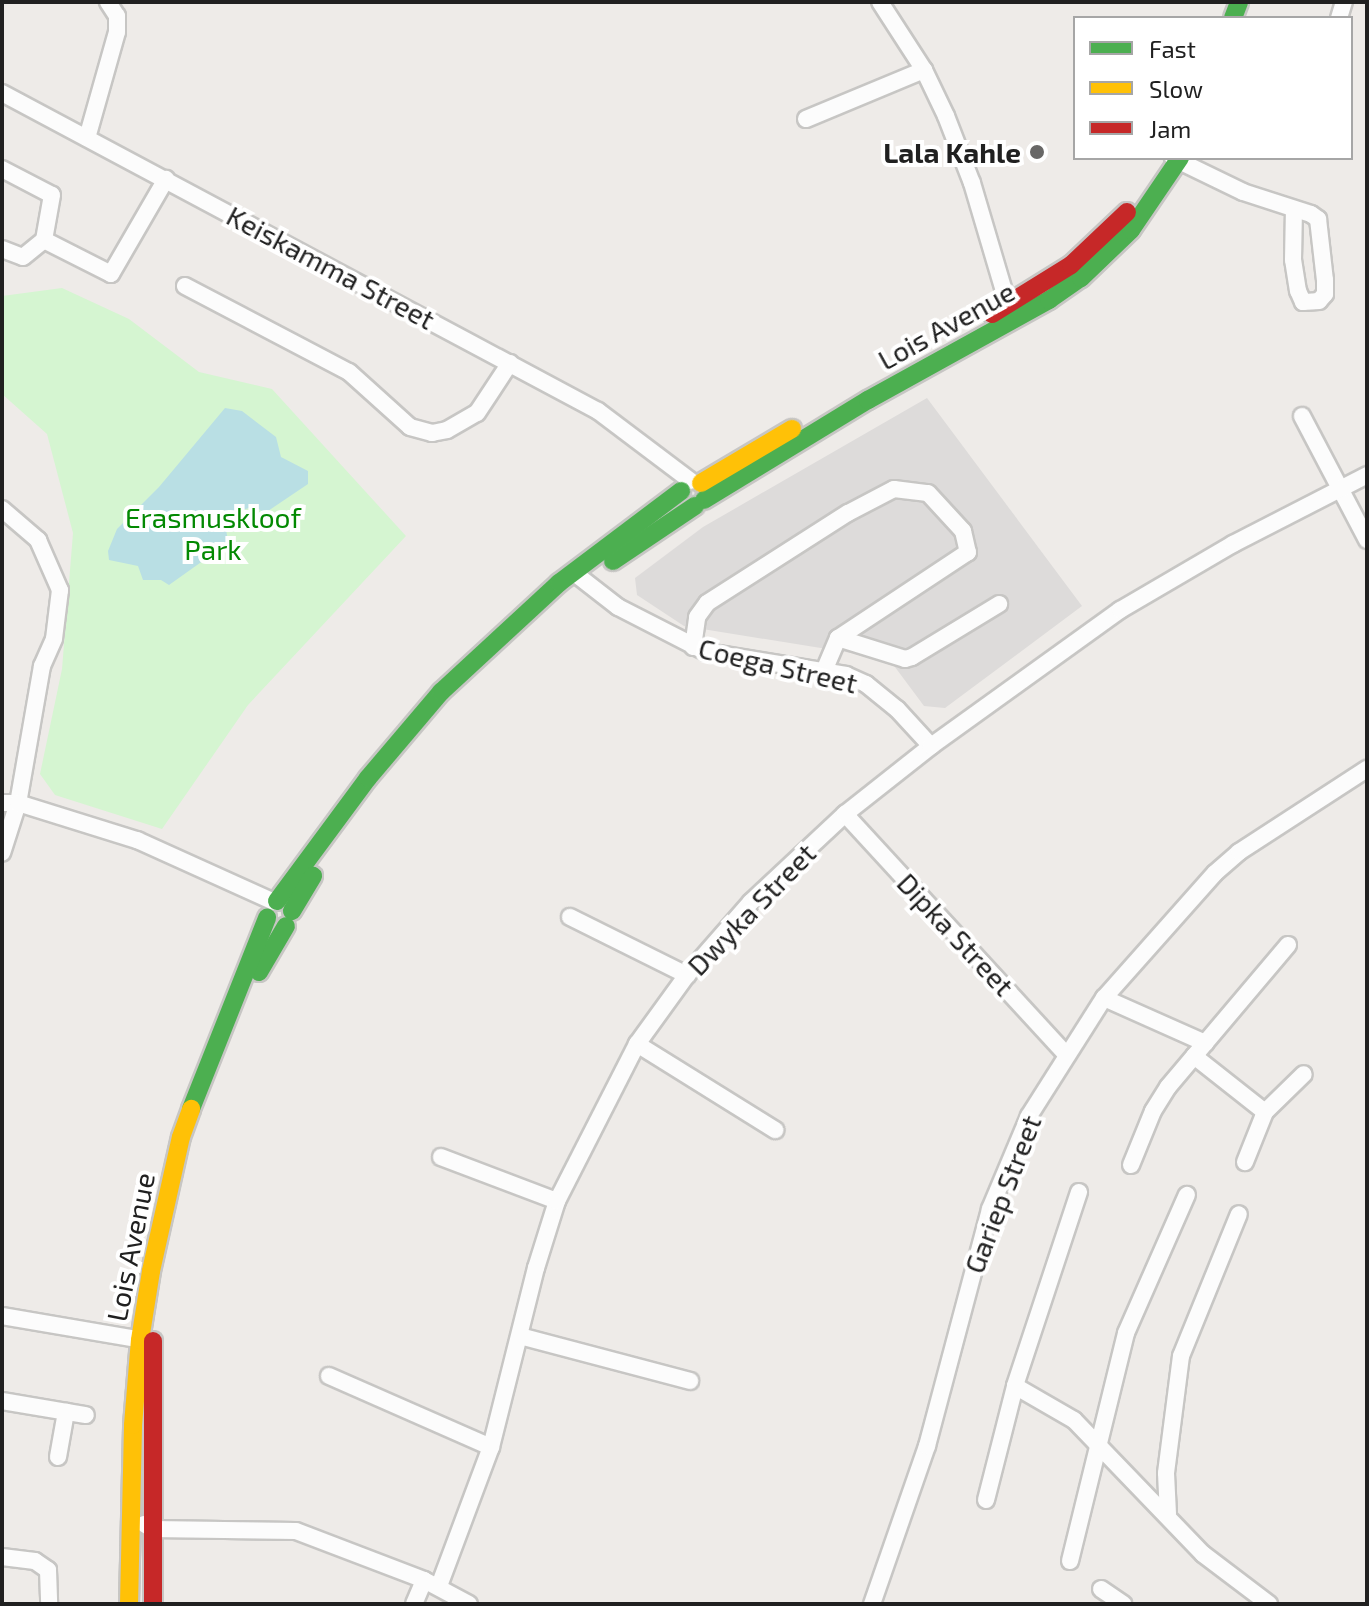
<!DOCTYPE html>
<style>
body{margin:0}
#map{position:relative;width:1369px;height:1606px;overflow:hidden;background:#eeebe8;font-family:"Exo 2",sans-serif}
div>[style]{position:absolute}
[style*='--x']{left:calc(var(--x)*1px);top:calc(var(--y)*1px);width:calc(var(--w)*1px);rotate:calc(var(--a)*1deg)}
.residential>*{inset:0;background:#dddbda}
.park>*{inset:0;background:#d5f5d1}
.water>*{inset:0;background:#b9dfe4}
.roads{filter:drop-shadow(2px 0 #c7c6c4) drop-shadow(-2px 0 #c7c6c4) drop-shadow(0 2px #c7c6c4) drop-shadow(0 -2px #c7c6c4)}
.street>*{height:16px;margin:-8px;padding:0 8px;transform-origin:8px;border-radius:8px;background:#fcfcfc}
.fast>*{height:18px;margin:-9px;padding:0 9px;transform-origin:9px;border-radius:9px;background:#4caf50}
.slow>*{height:18px;margin:-9px;padding:0 9px;transform-origin:9px;border-radius:9px;background:#ffc107}
.jam>*{height:18px;margin:-9px;padding:0 9px;transform-origin:9px;border-radius:9px;background:#c62828}
.dots>*{width:22px;height:22px;translate:-50% -50%;box-sizing:border-box;border:4px solid #fff;border-radius:50%}
span{translate:-50% -50%;white-space:nowrap;text-align:center;line-height:1.15;-webkit-text-stroke:8px #fff;paint-order:stroke}
.poi-label{font-size:28px;color:#202020;font-weight:700}
.right{translate:-100% -50%;text-align:right}
.street-label{font-size:28px;color:#202020}
.park-label{font-size:28px;color:#038902}
.frame{position:absolute;inset:0;border:4px solid #202020;pointer-events:none}
.legend{position:absolute;left:1073px;top:16px;width:280px;height:144px;box-sizing:border-box;background:#fff;border:2px solid #a6a6a6;margin:0;padding:10px 14px;list-style:none;font-size:24px;color:#202020}
.legend li{display:flex;align-items:center;gap:16px;height:40px}
.legend b{width:40px;border:2px solid #a6a6a6}
</style>
<div id="map">
<div class="residential">
<i style="clip-path:polygon(927px 398px,1082px 606px,945px 708px,924px 706px,889px 659px,684px 626px,637px 595px,635px 578px,703px 527px)"></i>
</div>
<div class="park">
<i style="clip-path:polygon(62px 288px,129px 319px,199px 372px,272px 389px,406px 536px,248px 705px,162px 829px,55px 795px,40px 774px,62px 669px,73px 533px,47px 434px,2px 394px,2px 296px)"></i>
</div>
<div class="water">
<i style="clip-path:polygon(225px 408px,242px 411px,276px 437px,281px 457px,308px 471px,308px 484px,265px 513px,254px 506px,235px 513px,225px 521px,228px 543px,169px 585px,161px 580px,143px 580px,138px 566px,109px 560px,108px 551px,117px 529px,159px 487px)"></i>
</div>
<div class="roads">
<div class="street">
<i style="--x:880;--y:2;--w:81;--a:57.1"></i>
<i style="--x:924;--y:70;--w:51;--a:64.4"></i>
<i style="--x:946;--y:116;--w:72;--a:68.8"></i>
<i style="--x:972;--y:183;--w:134;--a:73.5"></i>
<i style="--x:1339;--y:18;--w:17;--a:-73"></i>
<i style="--x:2;--y:93;--w:676;--a:28.08"></i>
<i style="--x:598;--y:411;--w:116;--a:37"></i>
<i style="--x:806;--y:119;--w:128;--a:-22.6"></i>
<i style="--x:87;--y:138;--w:110;--a:-74.2"></i>
<i style="--x:117;--y:32;--w:16;--a:-90"></i>
<i style="--x:117;--y:16;--w:17;--a:-123"></i>
<i style="--x:1173;--y:158;--w:78;--a:25.9"></i>
<i style="--x:1243;--y:192;--w:71;--a:17.9"></i>
<i style="--x:1311;--y:214;--w:9;--a:36"></i>
<i style="--x:1318;--y:219;--w:61;--a:83.5"></i>
<i style="--x:1325;--y:280;--w:14;--a:90"></i>
<i style="--x:1325;--y:294;--w:9;--a:131"></i>
<i style="--x:1319;--y:301;--w:16;--a:176"></i>
<i style="--x:1303;--y:302;--w:12;--a:-114"></i>
<i style="--x:1298;--y:291;--w:31;--a:-99"></i>
<i style="--x:1293;--y:260;--w:50;--a:-88.9"></i>
<i style="--x:2;--y:169;--w:56;--a:27.5"></i>
<i style="--x:52;--y:195;--w:46;--a:100.1"></i>
<i style="--x:2;--y:249;--w:22;--a:21"></i>
<i style="--x:23;--y:257;--w:27;--a:-39"></i>
<i style="--x:44;--y:240;--w:75;--a:26.9"></i>
<i style="--x:111;--y:274;--w:110;--a:-59.9"></i>
<i style="--x:185;--y:286;--w:185;--a:27.7"></i>
<i style="--x:349;--y:372;--w:82;--a:42"></i>
<i style="--x:410;--y:427;--w:23;--a:15"></i>
<i style="--x:432;--y:433;--w:15;--a:-11"></i>
<i style="--x:447;--y:430;--w:34;--a:-30"></i>
<i style="--x:477;--y:413;--w:60;--a:-56.6"></i>
<i style="--x:1302;--y:416;--w:140;--a:62.3"></i>
<i style="--x:2;--y:509;--w:48;--a:40.7"></i>
<i style="--x:38;--y:540;--w:55;--a:66.3"></i>
<i style="--x:60;--y:590;--w:49;--a:97"></i>
<i style="--x:54;--y:639;--w:30;--a:114"></i>
<i style="--x:42;--y:666;--w:139;--a:99.9"></i>
<i style="--x:18;--y:803;--w:52;--a:107.7"></i>
<i style="--x:573;--y:572;--w:57;--a:37.9"></i>
<i style="--x:618;--y:607;--w:99;--a:27.1"></i>
<i style="--x:706;--y:652;--w:142;--a:9.3"></i>
<i style="--x:846;--y:675;--w:22;--a:24"></i>
<i style="--x:866;--y:684;--w:40;--a:39"></i>
<i style="--x:897;--y:709;--w:50;--a:47.4"></i>
<i style="--x:838;--y:638;--w:70;--a:17.4"></i>
<i style="--x:905;--y:659;--w:7;--a:-16"></i>
<i style="--x:912;--y:657;--w:102;--a:-31.3"></i>
<i style="--x:693;--y:647;--w:30;--a:-82"></i>
<i style="--x:697;--y:617;--w:17;--a:-54"></i>
<i style="--x:707;--y:603;--w:167;--a:-32.6"></i>
<i style="--x:848;--y:513;--w:52;--a:-27.6"></i>
<i style="--x:894;--y:489;--w:34;--a:7"></i>
<i style="--x:928;--y:493;--w:52;--a:47.4"></i>
<i style="--x:963;--y:531;--w:22;--a:77"></i>
<i style="--x:968;--y:552;--w:156;--a:146.5"></i>
<i style="--x:838;--y:638;--w:36;--a:113"></i>
<i style="--x:2;--y:803;--w:16;--a:0"></i>
<i style="--x:18;--y:803;--w:125;--a:17.3"></i>
<i style="--x:137;--y:840;--w:150;--a:24.3"></i>
<i style="--x:845;--y:814;--w:326;--a:47.4"></i>
<i style="--x:570;--y:917;--w:131;--a:26.4"></i>
<i style="--x:1104;--y:998;--w:111;--a:24"></i>
<i style="--x:637;--y:1044;--w:163;--a:31.9"></i>
<i style="--x:1194;--y:1056;--w:90;--a:38.3"></i>
<i style="--x:1265;--y:1112;--w:54;--a:111.8"></i>
<i style="--x:1265;--y:1112;--w:54;--a:-44.3"></i>
<i style="--x:441;--y:1157;--w:124;--a:20.8"></i>
<i style="--x:1131;--y:1165;--w:58;--a:-67.8"></i>
<i style="--x:1153;--y:1111;--w:28;--a:-58"></i>
<i style="--x:1168;--y:1087;--w:186;--a:-49.8"></i>
<i style="--x:1079;--y:1192;--w:204;--a:108.3"></i>
<i style="--x:1015;--y:1386;--w:68;--a:30"></i>
<i style="--x:1074;--y:1420;--w:186;--a:46.1"></i>
<i style="--x:1203;--y:1554;--w:83;--a:37.1"></i>
<i style="--x:2;--y:1316;--w:148;--a:9.7"></i>
<i style="--x:520;--y:1336;--w:176;--a:14.8"></i>
<i style="--x:329;--y:1376;--w:177;--a:23.7"></i>
<i style="--x:2;--y:1401;--w:85;--a:9.5"></i>
<i style="--x:58;--y:1457;--w:46;--a:-79.9"></i>
<i style="--x:986;--y:1500;--w:118;--a:-75.7"></i>
<i style="--x:1168;--y:1514;--w:41;--a:-92.8"></i>
<i style="--x:1166;--y:1473;--w:118;--a:-82.7"></i>
<i style="--x:1181;--y:1356;--w:153;--a:-67.8"></i>
<i style="--x:144;--y:1524;--w:9;--a:32"></i>
<i style="--x:152;--y:1529;--w:144;--a:0.8"></i>
<i style="--x:296;--y:1531;--w:137;--a:20.9"></i>
<i style="--x:424;--y:1580;--w:51;--a:28.1"></i>
<i style="--x:2;--y:1557;--w:33;--a:7"></i>
<i style="--x:35;--y:1561;--w:16;--a:35"></i>
<i style="--x:48;--y:1570;--w:34;--a:88"></i>
<i style="--x:1070;--y:1561;--w:235;--a:-76.2"></i>
<i style="--x:1126;--y:1333;--w:151;--a:-66.2"></i>
<i style="--x:439;--y:1586;--w:148;--a:-69.5"></i>
<i style="--x:491;--y:1447;--w:185;--a:-75.9"></i>
<i style="--x:536;--y:1268;--w:70;--a:-72.6"></i>
<i style="--x:557;--y:1201;--w:176;--a:-63"></i>
<i style="--x:637;--y:1044;--w:85;--a:-54.1"></i>
<i style="--x:687;--y:975;--w:97;--a:-48.8"></i>
<i style="--x:751;--y:902;--w:129;--a:-43.1"></i>
<i style="--x:845;--y:814;--w:110;--a:-38.3"></i>
<i style="--x:931;--y:746;--w:233;--a:-35.7"></i>
<i style="--x:1120;--y:610;--w:131;--a:-30.3"></i>
<i style="--x:1233;--y:544;--w:151;--a:-27.2"></i>
<i style="--x:1101;--y:1589;--w:27;--a:34"></i>
<i style="--x:414;--y:1604;--w:26;--a:-67"></i>
<i style="--x:872;--y:1604;--w:167;--a:-70.8"></i>
<i style="--x:927;--y:1446;--w:245;--a:-75.1"></i>
<i style="--x:990;--y:1209;--w:101;--a:-67.2"></i>
<i style="--x:1029;--y:1116;--w:140;--a:-57.6"></i>
<i style="--x:1104;--y:998;--w:167;--a:-48.4"></i>
<i style="--x:1215;--y:873;--w:32;--a:-41"></i>
<i style="--x:1239;--y:852;--w:153;--a:-33"></i>
</div>
<div class="fast">
<i style="--x:1233;--y:18;--w:17;--a:-69"></i>
<i style="--x:704;--y:500;--w:192;--a:-31.4"></i>
<i style="--x:868;--y:400;--w:207;--a:-28.9"></i>
<i style="--x:1049;--y:300;--w:39;--a:-35"></i>
<i style="--x:1081;--y:278;--w:69;--a:-43.8"></i>
<i style="--x:1131;--y:230;--w:87;--a:-55.8"></i>
<i style="--x:613;--y:561;--w:99;--a:-33.9"></i>
<i style="--x:277;--y:901;--w:153;--a:-53.5"></i>
<i style="--x:368;--y:778;--w:113;--a:-49.7"></i>
<i style="--x:441;--y:692;--w:161;--a:-42.7"></i>
<i style="--x:559;--y:583;--w:153;--a:-37"></i>
<i style="--x:292;--y:911;--w:41;--a:-59"></i>
<i style="--x:259;--y:972;--w:53;--a:-59.6"></i>
<i style="--x:191;--y:1109;--w:206;--a:-68.3"></i>
</div>
<div class="slow">
<i style="--x:701;--y:483;--w:106;--a:-30.7"></i>
<i style="--x:129;--y:1604;--w:179;--a:-88.7"></i>
<i style="--x:133;--y:1425;--w:85;--a:-85.3"></i>
<i style="--x:140;--y:1340;--w:70;--a:-80.9"></i>
<i style="--x:151;--y:1271;--w:137;--a:-77.4"></i>
<i style="--x:181;--y:1137;--w:30;--a:-70"></i>
</div>
<div class="jam">
<i style="--x:992;--y:314;--w:93;--a:-31.8"></i>
<i style="--x:1071;--y:265;--w:77;--a:-43.4"></i>
<i style="--x:153;--y:1341;--w:263;--a:90"></i>
</div>
</div>
<div class="dots">
<i style="left:1037px;top:152px;background:#686766"></i>
</div>
<div class="poi-label">
<span class="right" style="left:1021px;top:152px">Lala Kahle</span>
</div>
<div class="street-label">
<span style="left:331px;top:267px;rotate:28deg">Keiskamma Street</span>
<span style="left:946px;top:325px;rotate:-29deg">Lois Avenue</span>
<span style="left:778px;top:665px;rotate:13deg">Coega Street</span>
<span style="left:751px;top:909px;rotate:-46deg">Dwyka Street</span>
<span style="left:956px;top:934px;rotate:47deg">Dipka Street</span>
<span style="left:1002px;top:1194px;rotate:-69deg">Gariep Street</span>
<span style="left:130px;top:1247px;rotate:-79deg">Lois Avenue</span>
</div>
<div class="park-label">
<span style="left:213px;top:533px">Erasmuskloof<br>Park</span>
</div>
<div class="frame"></div>
<ul class="legend">
<li><b style="height:10px;background:#4caf50"></b>Fast</li>
<li><b style="height:10px;background:#ffc107"></b>Slow</li>
<li><b style="height:10px;background:#c62828"></b>Jam</li>
</ul>
</div>
